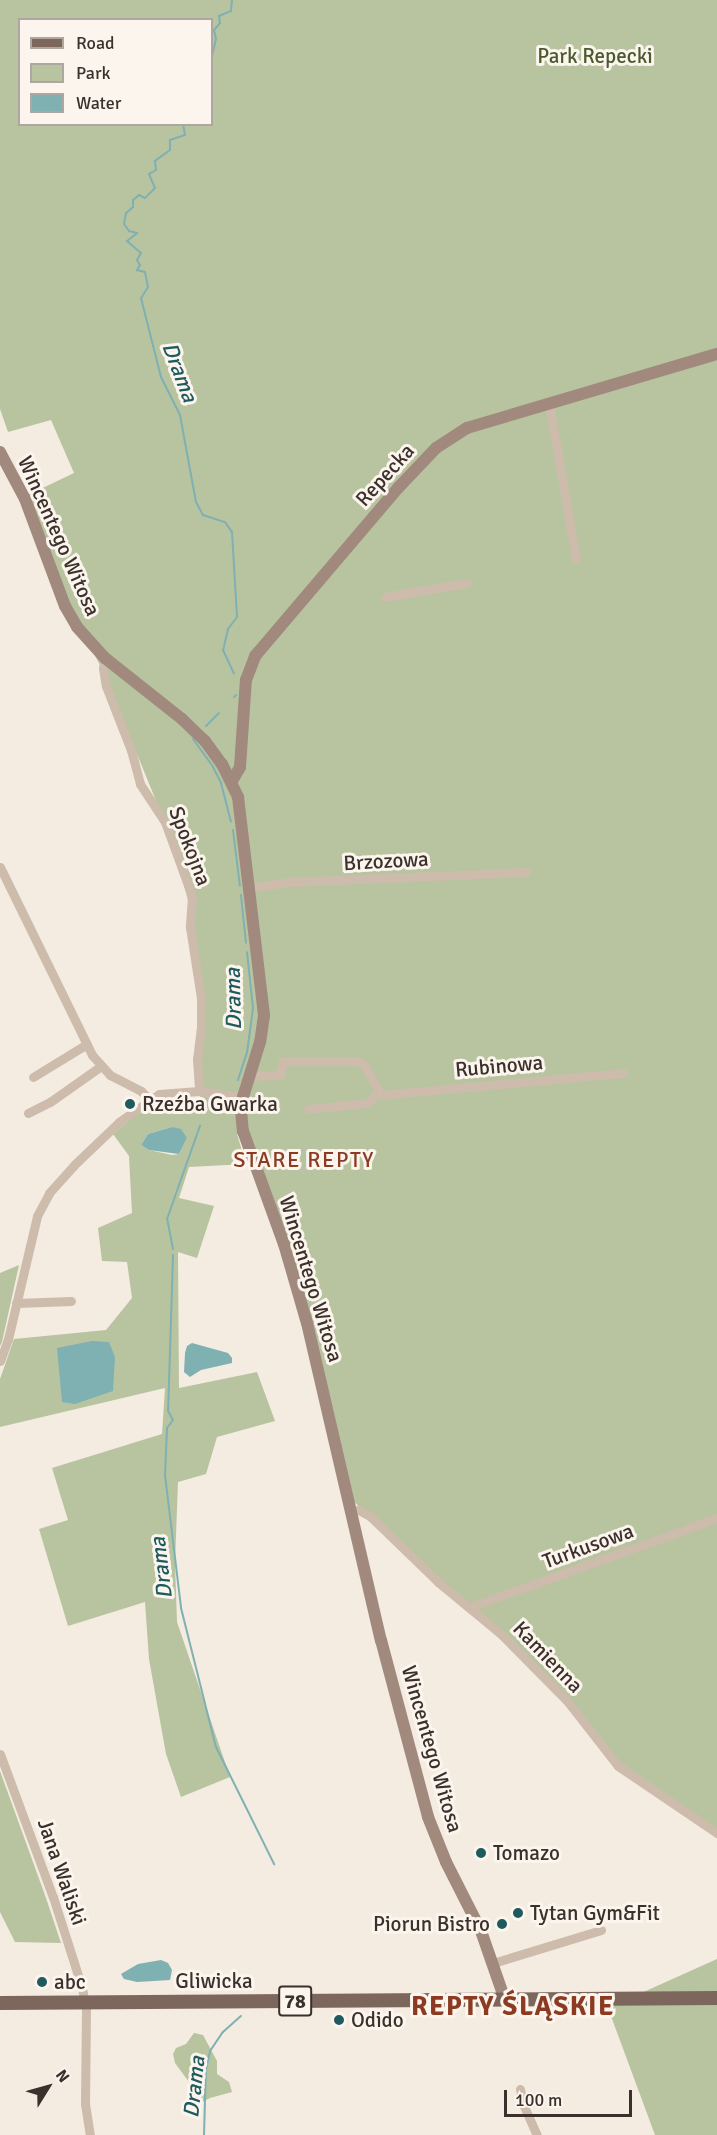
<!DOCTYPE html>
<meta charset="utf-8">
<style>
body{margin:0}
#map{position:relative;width:717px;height:2135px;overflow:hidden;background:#f4ebe1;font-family:Signika,sans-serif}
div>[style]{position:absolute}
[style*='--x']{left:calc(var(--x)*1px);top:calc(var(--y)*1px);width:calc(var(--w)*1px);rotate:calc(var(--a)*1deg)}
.green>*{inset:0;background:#b8c4a0}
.water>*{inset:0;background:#7fb0b2}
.stream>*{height:2px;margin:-1px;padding:0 1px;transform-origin:1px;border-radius:1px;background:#7fb0b2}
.street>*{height:9px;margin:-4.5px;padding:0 4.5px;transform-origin:4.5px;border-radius:4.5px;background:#cdbbac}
.secondary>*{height:12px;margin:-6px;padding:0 6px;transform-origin:6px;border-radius:6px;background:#a18a7d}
.primary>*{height:14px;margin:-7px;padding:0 7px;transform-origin:7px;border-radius:7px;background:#7d675c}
.dots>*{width:16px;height:16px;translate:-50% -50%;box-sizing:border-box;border:3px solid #fbf5ee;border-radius:50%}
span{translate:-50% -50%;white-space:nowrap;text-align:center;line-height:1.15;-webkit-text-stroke:6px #fbf5ee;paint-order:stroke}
.shield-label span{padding:2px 4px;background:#fbf5ee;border:2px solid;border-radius:4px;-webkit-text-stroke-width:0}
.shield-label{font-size:20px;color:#3b302b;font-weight:700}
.park-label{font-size:21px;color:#4a5a2e}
.street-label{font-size:21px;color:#3b302b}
.poi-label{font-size:21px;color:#3b302b}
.left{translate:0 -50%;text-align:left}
.right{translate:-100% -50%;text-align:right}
.water-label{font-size:22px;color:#1f5a5e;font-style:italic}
.neighbourhood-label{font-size:22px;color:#8c3b22;letter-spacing:1.5px}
.district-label{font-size:27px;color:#8c3b22;font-weight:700;letter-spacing:1.5px}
.legend{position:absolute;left:18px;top:18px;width:195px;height:108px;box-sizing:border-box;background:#fbf5ee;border:2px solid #aea6a0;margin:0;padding:8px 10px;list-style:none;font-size:18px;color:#3b302b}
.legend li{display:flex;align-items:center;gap:12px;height:30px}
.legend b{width:30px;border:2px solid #aea6a0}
.north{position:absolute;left:18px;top:2057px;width:60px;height:60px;-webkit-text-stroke:4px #fbf5ee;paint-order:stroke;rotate:53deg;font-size:16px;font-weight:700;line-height:24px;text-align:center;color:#3b302b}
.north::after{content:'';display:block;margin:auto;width:21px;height:27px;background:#3b302b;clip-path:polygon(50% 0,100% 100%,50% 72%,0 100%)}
.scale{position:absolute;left:504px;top:2090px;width:128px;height:27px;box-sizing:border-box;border:3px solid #3b302b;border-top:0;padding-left:8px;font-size:18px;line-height:21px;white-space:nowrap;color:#3b302b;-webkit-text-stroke:4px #fbf5ee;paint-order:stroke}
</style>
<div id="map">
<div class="green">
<i style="clip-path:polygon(evenodd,0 0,717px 0,717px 1836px,624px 1773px,528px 1662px,353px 1501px,251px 1148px,237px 1134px,246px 1164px,189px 1167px,179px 1198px,214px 1206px,197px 1258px,178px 1252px,179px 1388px,257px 1372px,275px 1421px,217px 1437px,206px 1474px,178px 1482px,175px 1562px,177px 1622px,230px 1777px,181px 1797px,166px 1754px,149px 1659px,145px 1602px,68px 1626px,39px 1529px,68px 1520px,52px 1468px,162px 1434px,165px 1388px,0 1427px,0 1379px,14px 1339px,106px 1330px,132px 1298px,127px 1262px,102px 1261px,98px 1228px,132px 1213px,129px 1156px,113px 1134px,148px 1105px,167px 1100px,203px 1100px,198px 1094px,199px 985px,189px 904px,172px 840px,104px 673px,73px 613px,26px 496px,74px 473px,51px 420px,8px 432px,0 409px,0 0,20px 20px,212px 20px,212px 124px,20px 124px,20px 20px,0 0,172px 1127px,187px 1138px,179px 1154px,172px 1155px,149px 1150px,141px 1145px,148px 1134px,172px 1127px)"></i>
<i style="clip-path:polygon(19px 1265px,2px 1342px,0 1346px,0 1273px)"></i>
<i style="clip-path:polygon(0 1771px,46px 1898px,61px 1943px,15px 1942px,0 1912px)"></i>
<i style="clip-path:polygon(717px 1959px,717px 2135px,655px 2135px,608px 2008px)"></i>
<i style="clip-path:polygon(194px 2033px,203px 2035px,217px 2061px,217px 2074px,229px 2082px,232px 2092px,210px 2098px,197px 2105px,189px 2082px,175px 2063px,173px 2054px,176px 2048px,186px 2044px)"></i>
</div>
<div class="water">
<i style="clip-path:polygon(172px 1127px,181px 1129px,187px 1138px,179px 1154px,149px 1150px,141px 1145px,148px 1134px)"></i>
<i style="clip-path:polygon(92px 1341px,109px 1342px,115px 1357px,113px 1391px,75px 1404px,62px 1402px,57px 1348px)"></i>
<i style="clip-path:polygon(192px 1343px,228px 1353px,232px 1358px,232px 1363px,201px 1370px,190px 1377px,184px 1372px,185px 1353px,187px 1346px)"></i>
<i style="clip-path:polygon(161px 1960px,168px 1963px,172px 1970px,170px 1980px,137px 1982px,124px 1979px,121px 1974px,138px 1964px)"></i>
</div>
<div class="stream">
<i style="--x:212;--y:56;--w:17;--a:-77"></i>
<i style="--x:216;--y:39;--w:9;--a:-103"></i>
<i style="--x:214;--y:30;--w:9;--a:-49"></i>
<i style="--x:220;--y:23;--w:7;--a:-98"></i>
<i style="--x:219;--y:16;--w:13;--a:-23"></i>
<i style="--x:231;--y:11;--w:11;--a:-85"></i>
<i style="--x:183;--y:124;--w:11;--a:80"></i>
<i style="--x:185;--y:135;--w:16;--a:162"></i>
<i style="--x:170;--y:140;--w:10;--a:90"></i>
<i style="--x:170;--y:150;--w:19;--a:144"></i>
<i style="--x:155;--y:161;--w:9;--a:84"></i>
<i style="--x:156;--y:170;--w:8;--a:150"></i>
<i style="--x:149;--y:174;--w:15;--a:67"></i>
<i style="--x:155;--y:188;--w:14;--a:135"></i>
<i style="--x:145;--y:198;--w:7;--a:-153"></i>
<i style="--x:139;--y:195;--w:8;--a:140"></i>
<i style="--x:133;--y:200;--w:7;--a:90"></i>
<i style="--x:133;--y:207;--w:9;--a:139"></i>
<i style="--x:126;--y:213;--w:11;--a:100"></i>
<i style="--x:124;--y:224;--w:9;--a:54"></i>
<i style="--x:129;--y:231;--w:8;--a:14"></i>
<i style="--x:137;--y:233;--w:13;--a:141"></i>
<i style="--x:127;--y:241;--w:18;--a:41"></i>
<i style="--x:141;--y:253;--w:8;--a:120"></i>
<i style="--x:137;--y:260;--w:6;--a:59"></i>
<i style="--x:140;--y:265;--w:6;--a:121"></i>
<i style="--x:137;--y:270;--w:8;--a:14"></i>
<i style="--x:145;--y:272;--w:15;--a:79"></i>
<i style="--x:148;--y:287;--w:13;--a:122"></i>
<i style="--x:141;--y:298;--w:81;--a:75.8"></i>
<i style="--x:161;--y:377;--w:42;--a:63.4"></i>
<i style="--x:180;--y:415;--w:88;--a:79.6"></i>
<i style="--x:196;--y:502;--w:15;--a:62"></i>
<i style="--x:203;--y:515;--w:23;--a:18"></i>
<i style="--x:225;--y:522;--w:12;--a:55"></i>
<i style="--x:232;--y:532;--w:85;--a:86.6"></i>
<i style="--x:237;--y:617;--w:15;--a:127"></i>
<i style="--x:228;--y:629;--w:22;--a:103"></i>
<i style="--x:223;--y:650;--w:26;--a:65"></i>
<i style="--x:234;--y:697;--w:3;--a:-45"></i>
<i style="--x:206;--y:726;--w:18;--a:-45"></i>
<i style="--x:193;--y:739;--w:34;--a:54"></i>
<i style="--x:213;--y:767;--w:18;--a:63"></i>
<i style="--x:221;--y:783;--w:40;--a:75.6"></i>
<i style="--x:233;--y:830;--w:56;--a:82.9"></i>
<i style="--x:241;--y:895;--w:48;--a:84.1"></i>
<i style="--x:238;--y:1080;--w:28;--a:-72"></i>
<i style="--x:247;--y:1053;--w:45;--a:-82.4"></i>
<i style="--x:253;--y:1008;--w:56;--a:-96.1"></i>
<i style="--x:173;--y:1249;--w:31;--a:-101"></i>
<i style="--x:167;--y:1219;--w:99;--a:-70.5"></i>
<i style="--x:173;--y:1255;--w:156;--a:91.8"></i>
<i style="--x:168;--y:1411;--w:10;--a:61"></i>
<i style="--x:173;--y:1420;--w:10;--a:127"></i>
<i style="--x:167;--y:1428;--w:47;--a:92.4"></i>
<i style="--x:165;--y:1475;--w:134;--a:83.1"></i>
<i style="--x:181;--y:1608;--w:143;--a:75.9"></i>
<i style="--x:216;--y:1747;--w:131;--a:63.6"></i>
<i style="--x:204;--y:2135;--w:66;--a:-88.3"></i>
<i style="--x:206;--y:2069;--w:18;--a:-77"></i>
<i style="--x:210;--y:2051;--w:23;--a:-56"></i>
<i style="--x:223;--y:2032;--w:24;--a:-42"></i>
</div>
<div class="street">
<i style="--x:549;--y:404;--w:157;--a:80.1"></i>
<i style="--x:385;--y:597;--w:83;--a:-9.7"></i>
<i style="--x:105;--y:658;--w:10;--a:101"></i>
<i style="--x:103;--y:668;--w:18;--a:81"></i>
<i style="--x:106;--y:686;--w:69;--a:68.7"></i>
<i style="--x:131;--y:750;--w:35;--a:75"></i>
<i style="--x:140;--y:784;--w:45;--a:56.7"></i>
<i style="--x:165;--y:822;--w:79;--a:70"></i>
<i style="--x:192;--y:896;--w:31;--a:94"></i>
<i style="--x:190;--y:927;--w:72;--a:81.2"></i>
<i style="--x:201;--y:998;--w:29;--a:90"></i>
<i style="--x:201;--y:1027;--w:32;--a:97"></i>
<i style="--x:197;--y:1059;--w:32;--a:86"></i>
<i style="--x:0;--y:867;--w:209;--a:63.9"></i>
<i style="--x:92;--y:1055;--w:27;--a:48"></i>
<i style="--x:110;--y:1075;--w:35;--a:27"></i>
<i style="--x:141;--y:1091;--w:11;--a:45"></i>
<i style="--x:250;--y:891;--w:6;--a:-45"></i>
<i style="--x:254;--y:887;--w:34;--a:-8"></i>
<i style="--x:288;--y:882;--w:238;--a:-2.4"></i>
<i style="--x:250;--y:1076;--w:30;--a:-2"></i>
<i style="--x:280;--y:1075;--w:14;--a:-78"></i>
<i style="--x:283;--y:1061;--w:76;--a:0"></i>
<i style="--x:359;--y:1061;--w:6;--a:39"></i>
<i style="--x:364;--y:1065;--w:34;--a:60"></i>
<i style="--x:381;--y:1095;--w:243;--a:-5.2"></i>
<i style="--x:33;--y:1077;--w:63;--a:-31.4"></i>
<i style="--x:308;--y:1109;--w:59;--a:-5.8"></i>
<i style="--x:367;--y:1103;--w:16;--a:-43"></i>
<i style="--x:28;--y:1113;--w:25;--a:-27"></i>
<i style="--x:50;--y:1102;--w:62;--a:-35.2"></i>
<i style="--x:16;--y:1303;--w:55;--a:-2.1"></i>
<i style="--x:0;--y:1361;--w:23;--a:-70"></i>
<i style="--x:8;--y:1339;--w:126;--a:-76.7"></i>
<i style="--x:37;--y:1216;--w:26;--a:-62"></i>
<i style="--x:49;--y:1193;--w:38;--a:-48"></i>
<i style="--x:74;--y:1165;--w:62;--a:-43.7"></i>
<i style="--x:119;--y:1122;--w:49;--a:-35"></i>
<i style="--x:159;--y:1094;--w:40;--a:-4.3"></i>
<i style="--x:199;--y:1091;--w:44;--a:7.8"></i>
<i style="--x:350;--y:1512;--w:9;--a:-13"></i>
<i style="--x:359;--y:1510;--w:13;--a:29"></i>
<i style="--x:370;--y:1516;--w:95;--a:44.1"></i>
<i style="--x:438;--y:1582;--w:83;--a:39.6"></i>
<i style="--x:502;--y:1635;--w:94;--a:45.4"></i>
<i style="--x:568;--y:1702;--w:81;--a:52"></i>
<i style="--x:618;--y:1766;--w:120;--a:34.1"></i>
<i style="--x:470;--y:1607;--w:263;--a:-19.8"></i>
<i style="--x:0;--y:1754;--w:153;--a:69.7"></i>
<i style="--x:53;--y:1897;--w:96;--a:72.3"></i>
<i style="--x:82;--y:1988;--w:21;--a:79"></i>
<i style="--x:86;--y:2009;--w:95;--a:90.6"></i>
<i style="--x:85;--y:2104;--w:31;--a:81"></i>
<i style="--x:493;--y:1963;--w:113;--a:-17"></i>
<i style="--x:520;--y:2089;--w:15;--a:79"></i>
<i style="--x:523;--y:2104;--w:34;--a:66"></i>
</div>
<div class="secondary">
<i style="--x:0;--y:452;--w:53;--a:62"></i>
<i style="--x:25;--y:499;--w:114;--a:69.5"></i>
<i style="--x:65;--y:606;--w:24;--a:60"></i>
<i style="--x:77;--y:627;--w:42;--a:47.9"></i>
<i style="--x:105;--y:658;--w:98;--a:38.4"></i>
<i style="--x:182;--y:719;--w:32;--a:44"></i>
<i style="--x:205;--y:741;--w:29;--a:54"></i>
<i style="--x:222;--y:764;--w:37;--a:64"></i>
<i style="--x:238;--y:797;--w:220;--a:83.2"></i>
<i style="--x:264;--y:1015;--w:27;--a:98"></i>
<i style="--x:260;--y:1042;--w:58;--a:107.2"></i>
<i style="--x:243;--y:1097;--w:13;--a:99"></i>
<i style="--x:241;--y:1110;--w:21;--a:85"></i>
<i style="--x:243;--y:1131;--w:120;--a:70.1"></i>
<i style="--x:284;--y:1244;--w:82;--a:73.8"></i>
<i style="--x:307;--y:1323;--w:326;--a:76.9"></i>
<i style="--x:381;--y:1640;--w:183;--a:75.1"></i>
<i style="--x:428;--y:1817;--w:48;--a:68.2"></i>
<i style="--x:446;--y:1862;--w:77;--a:63.1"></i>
<i style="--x:481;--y:1931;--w:73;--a:70.8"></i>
<i style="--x:232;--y:781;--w:16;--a:-60"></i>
<i style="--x:240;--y:767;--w:87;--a:-86.1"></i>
<i style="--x:246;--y:680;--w:26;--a:-69"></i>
<i style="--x:255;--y:656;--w:221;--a:-49.6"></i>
<i style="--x:398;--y:488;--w:55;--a:-46.5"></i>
<i style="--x:436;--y:448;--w:37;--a:-33"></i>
<i style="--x:467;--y:428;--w:261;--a:-16.5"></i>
</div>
<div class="primary">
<i style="--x:0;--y:2003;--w:717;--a:-0.4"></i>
</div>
<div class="dots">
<i style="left:130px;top:1104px;background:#1f5a5e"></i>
<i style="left:481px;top:1853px;background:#1f5a5e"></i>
<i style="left:518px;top:1913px;background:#1f5a5e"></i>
<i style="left:502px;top:1924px;background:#1f5a5e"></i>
<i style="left:42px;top:1982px;background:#1f5a5e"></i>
<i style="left:339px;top:2020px;background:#1f5a5e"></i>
</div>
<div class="shield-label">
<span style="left:295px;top:2001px">78</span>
</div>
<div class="park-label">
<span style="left:595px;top:56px">Park Repecki</span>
</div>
<div class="street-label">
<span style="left:385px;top:475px;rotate:-48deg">Repecka</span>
<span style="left:59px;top:536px;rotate:66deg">Wincentego Witosa</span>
<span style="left:190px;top:846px;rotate:69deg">Spokojna</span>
<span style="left:386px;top:861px;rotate:-3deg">Brzozowa</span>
<span style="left:499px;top:1066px;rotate:-5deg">Rubinowa</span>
<span style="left:311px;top:1279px;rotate:73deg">Wincentego Witosa</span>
<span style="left:588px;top:1546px;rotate:-20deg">Turkusowa</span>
<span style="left:548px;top:1657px;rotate:46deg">Kamienna</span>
<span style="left:432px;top:1749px;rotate:74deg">Wincentego Witosa</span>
<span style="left:62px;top:1872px;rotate:71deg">Jana Waliski</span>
<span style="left:214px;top:1981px">Gliwicka</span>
</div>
<div class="poi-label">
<span class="left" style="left:142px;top:1104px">Rzeźba Gwarka</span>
<span class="left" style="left:493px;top:1853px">Tomazo</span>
<span class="left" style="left:530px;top:1913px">Tytan Gym&amp;Fit</span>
<span class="right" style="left:490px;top:1924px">Piorun Bistro</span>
<span class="left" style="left:54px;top:1982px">abc</span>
<span class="left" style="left:351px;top:2020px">Odido</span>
</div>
<div class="water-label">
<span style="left:180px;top:372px;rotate:69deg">Drama</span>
<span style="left:233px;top:999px;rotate:-91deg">Drama</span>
<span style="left:161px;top:1568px;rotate:-97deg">Drama</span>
<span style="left:194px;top:2087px;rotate:-84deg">Drama</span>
</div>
<div class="neighbourhood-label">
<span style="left:304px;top:1160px">STARE REPTY</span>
</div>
<div class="district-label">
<span style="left:513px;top:2007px">REPTY ŚLĄSKIE</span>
</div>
<ul class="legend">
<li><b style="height:8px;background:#7d675c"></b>Road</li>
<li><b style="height:16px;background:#b8c4a0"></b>Park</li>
<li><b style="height:16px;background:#7fb0b2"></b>Water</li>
</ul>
<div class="north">N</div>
<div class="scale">100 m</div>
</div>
